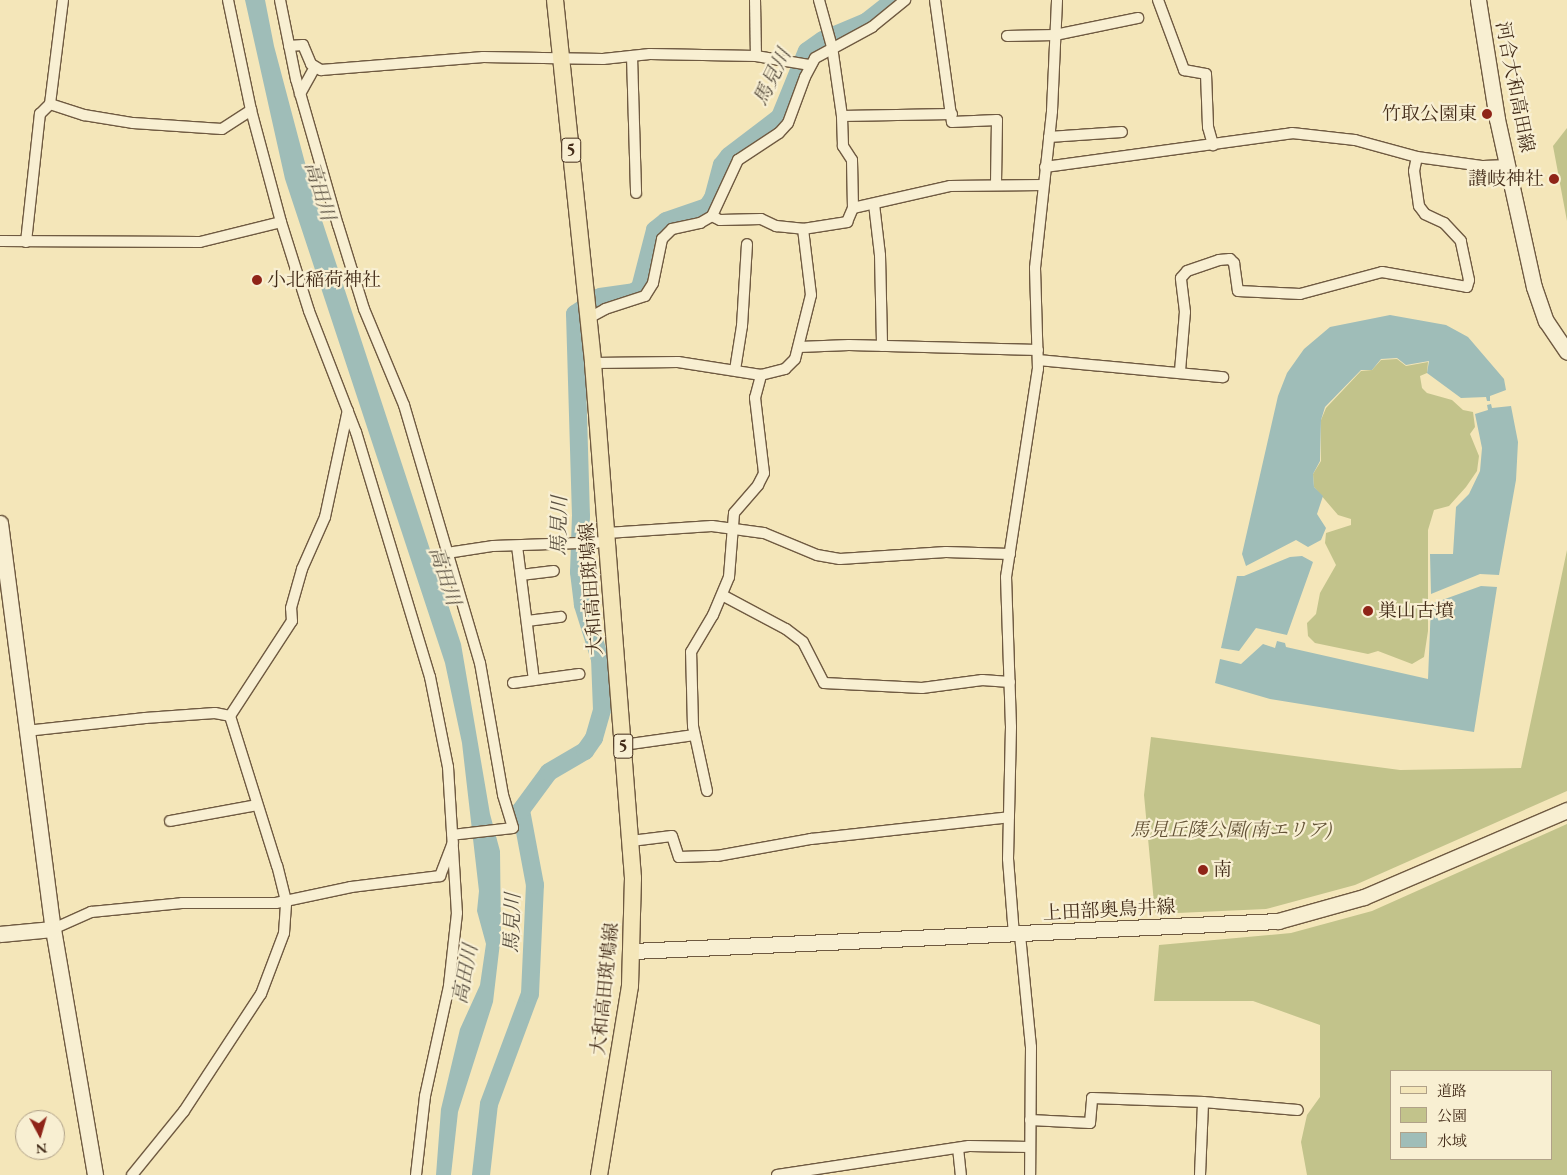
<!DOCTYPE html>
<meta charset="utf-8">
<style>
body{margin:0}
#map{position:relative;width:1567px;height:1175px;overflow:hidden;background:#f4e6b9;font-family:"EB Garamond","Noto Serif JP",serif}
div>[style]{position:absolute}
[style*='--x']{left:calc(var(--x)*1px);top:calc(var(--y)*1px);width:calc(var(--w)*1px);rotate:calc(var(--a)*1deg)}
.green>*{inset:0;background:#c2c38b}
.water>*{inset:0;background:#9fbdb8}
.river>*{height:18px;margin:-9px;padding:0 9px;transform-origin:9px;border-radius:9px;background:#9fbdb8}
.roads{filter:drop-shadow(1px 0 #6f5a41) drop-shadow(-1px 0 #6f5a41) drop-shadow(0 1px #6f5a41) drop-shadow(0 -1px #6f5a41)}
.street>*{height:10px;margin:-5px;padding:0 5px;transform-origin:5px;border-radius:5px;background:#f8efd2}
.secondary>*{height:15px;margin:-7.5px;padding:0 7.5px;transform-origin:7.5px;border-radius:7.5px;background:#f8efd2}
.primary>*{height:16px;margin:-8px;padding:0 8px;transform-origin:8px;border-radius:8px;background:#f4e6b9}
.dots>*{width:14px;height:14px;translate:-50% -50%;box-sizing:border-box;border:2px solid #f8efd2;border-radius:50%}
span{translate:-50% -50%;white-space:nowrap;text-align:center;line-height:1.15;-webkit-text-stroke:4.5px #f8efd2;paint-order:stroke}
.shield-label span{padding:1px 4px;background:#f8efd2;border:1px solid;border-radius:4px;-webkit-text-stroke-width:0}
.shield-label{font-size:18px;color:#432c19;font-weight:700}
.street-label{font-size:19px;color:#432c19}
.poi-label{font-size:19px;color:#432c19}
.right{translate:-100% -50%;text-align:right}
.left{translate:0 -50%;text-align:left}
.park-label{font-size:19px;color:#635236;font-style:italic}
.water-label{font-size:20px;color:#5a5041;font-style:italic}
.legend{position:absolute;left:1390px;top:1070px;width:162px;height:90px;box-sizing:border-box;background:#f8efd2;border:1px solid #b0a188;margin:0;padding:6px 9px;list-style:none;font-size:15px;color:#432c19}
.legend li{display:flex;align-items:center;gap:10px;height:25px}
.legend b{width:25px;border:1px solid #b0a188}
.north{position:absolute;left:15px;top:1110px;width:50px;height:50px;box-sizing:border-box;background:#f8efd2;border:1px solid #b0a188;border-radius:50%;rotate:174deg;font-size:14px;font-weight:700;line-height:20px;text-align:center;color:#432c19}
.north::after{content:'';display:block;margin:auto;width:18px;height:22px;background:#8f2418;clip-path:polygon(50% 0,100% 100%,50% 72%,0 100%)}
</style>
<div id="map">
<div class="green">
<i style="clip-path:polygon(1567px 128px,1567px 221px,1553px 146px)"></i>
<i style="clip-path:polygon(1397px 359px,1406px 366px,1428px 362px,1427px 373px,1420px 376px,1422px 388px,1427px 393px,1452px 400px,1463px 410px,1473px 412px,1475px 427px,1470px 434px,1479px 456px,1477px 471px,1466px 487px,1449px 506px,1434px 510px,1428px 530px,1428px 631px,1424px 657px,1412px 664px,1378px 651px,1368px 654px,1315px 643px,1308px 636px,1307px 623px,1316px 614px,1320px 593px,1336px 565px,1325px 543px,1326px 533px,1351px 525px,1351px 519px,1338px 515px,1314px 487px,1313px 474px,1321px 461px,1321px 420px,1326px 408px,1361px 371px,1372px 370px,1381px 360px)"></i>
<i style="clip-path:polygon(1567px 550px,1567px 791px,1355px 885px,1266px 909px,1155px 914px,1144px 795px,1151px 737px,1400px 770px,1521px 768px)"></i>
<i style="clip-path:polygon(evenodd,1567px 824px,1567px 1175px,1307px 1175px,1301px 1142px,1307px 1115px,1320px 1097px,1320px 1025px,1253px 1001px,1154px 1001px,1159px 945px,1291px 933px,1372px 911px,1567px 824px,1391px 1071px,1551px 1071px,1551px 1159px,1391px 1159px,1391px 1071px)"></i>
</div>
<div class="water">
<i style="clip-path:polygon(245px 0,265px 0,274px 46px,313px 193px,461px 644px,490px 814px,500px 851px,501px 934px,493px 1002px,458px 1112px,451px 1175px,436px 1175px,441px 1109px,460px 1029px,480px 985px,486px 944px,477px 911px,479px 891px,462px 743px,445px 663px,285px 179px)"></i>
<i style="clip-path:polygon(1390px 315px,1446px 325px,1468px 337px,1504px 379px,1506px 390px,1490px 396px,1490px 401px,1487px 401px,1486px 397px,1461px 398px,1427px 373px,1429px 361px,1406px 365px,1397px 358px,1381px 359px,1372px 370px,1361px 370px,1325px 407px,1321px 420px,1320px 461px,1313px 474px,1314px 487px,1323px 496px,1317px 514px,1326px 528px,1321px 540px,1308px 547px,1296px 540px,1246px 566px,1242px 554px,1278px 396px,1287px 373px,1304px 349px,1330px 327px)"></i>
<i style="clip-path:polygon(1491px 404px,1492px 408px,1511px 406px,1518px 442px,1516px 480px,1499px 575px,1480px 574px,1431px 594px,1430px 554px,1453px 554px,1456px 507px,1469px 494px,1480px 471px,1482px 448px,1475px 414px,1488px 410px,1487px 405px)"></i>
<i style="clip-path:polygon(1302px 556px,1313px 562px,1287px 635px,1256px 628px,1239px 651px,1221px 648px,1237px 576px,1244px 576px,1290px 557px)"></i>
<i style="clip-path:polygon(1481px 586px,1497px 587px,1474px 732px,1270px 699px,1215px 683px,1220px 659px,1241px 664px,1263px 644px,1275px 648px,1277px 641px,1285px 643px,1286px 647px,1428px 679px,1431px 604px)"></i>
</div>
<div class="river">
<i style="--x:481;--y:1175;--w:71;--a:-83.6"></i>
<i style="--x:489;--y:1104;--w:117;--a:-69.6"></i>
<i style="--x:530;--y:994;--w:109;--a:-87.4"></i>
<i style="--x:535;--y:885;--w:76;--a:-100.6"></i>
<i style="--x:521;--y:810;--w:47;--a:-53.6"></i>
<i style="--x:549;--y:772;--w:42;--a:-30.3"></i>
<i style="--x:585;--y:751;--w:16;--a:-55"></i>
<i style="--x:594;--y:738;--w:29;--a:-74"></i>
<i style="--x:602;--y:710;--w:51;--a:-92.2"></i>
<i style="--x:600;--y:659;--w:57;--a:-107.5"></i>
<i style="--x:583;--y:605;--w:33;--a:-97"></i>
<i style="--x:579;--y:572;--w:56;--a:-88"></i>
<i style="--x:581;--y:516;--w:202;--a:-91.7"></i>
<i style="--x:575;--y:314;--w:30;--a:-34"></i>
<i style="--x:600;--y:297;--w:34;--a:-8"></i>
<i style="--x:634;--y:292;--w:7;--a:-34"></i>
<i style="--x:640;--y:288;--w:60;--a:-75.5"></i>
<i style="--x:655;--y:230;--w:14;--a:-39"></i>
<i style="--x:666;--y:221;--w:43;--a:-18.9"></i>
<i style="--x:707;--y:207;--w:11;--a:-56"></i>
<i style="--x:713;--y:198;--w:34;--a:-75"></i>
<i style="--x:722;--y:165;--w:11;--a:-52"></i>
<i style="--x:729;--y:156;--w:64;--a:-37.4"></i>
<i style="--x:780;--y:117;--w:71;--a:-67.8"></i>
<i style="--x:807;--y:51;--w:19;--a:-35"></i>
<i style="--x:823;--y:40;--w:47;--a:-22.7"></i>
<i style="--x:866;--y:22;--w:36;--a:-38"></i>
</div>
<div class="roads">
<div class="street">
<i style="--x:228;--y:0;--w:112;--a:78.2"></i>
<i style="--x:251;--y:110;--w:116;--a:75"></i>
<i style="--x:281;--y:222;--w:93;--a:72.5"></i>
<i style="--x:309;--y:311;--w:130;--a:68.8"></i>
<i style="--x:356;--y:432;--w:256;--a:73.2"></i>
<i style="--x:430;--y:677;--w:92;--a:78.7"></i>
<i style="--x:448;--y:767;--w:146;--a:86.5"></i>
<i style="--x:457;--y:913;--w:73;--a:96.3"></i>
<i style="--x:449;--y:986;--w:113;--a:102.3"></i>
<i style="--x:425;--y:1096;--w:80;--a:96.5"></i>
<i style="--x:280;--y:0;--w:81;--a:78.6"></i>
<i style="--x:296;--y:79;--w:152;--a:74"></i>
<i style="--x:338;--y:225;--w:88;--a:72.8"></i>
<i style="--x:364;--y:309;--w:104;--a:67.4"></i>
<i style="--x:404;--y:405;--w:269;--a:73.6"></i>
<i style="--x:480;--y:663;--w:134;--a:80.1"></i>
<i style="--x:503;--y:795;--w:34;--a:73"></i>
<i style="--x:513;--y:828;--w:61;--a:173.5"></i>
<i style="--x:755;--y:0;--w:56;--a:89"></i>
<i style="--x:935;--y:0;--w:123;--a:82.1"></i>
<i style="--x:952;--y:122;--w:45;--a:-2.5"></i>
<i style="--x:997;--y:120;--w:65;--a:90.9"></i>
<i style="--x:1158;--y:0;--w:75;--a:69.6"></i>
<i style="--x:1184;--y:70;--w:22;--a:10"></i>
<i style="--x:1206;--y:74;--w:53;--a:87.8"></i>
<i style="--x:1208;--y:127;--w:19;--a:74"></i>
<i style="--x:1007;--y:36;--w:48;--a:-1.2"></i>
<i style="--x:1055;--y:35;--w:85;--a:-11.6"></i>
<i style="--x:289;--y:46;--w:14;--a:-4"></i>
<i style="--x:303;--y:45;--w:21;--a:67"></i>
<i style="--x:311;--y:64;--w:12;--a:31"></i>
<i style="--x:321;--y:70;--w:163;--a:-4.6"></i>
<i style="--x:483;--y:57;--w:120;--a:1"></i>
<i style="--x:603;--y:59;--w:47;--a:-6.1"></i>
<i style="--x:650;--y:54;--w:106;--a:1.1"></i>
<i style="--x:756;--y:56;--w:55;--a:9.5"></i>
<i style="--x:632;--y:56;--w:137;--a:88.3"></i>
<i style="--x:300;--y:94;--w:29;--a:-61"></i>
<i style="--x:50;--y:104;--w:36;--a:18"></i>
<i style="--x:84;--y:115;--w:50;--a:9.3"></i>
<i style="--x:133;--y:123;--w:89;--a:3.9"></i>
<i style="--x:222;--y:129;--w:35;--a:-33"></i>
<i style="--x:842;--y:116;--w:110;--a:-1"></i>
<i style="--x:1049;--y:137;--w:73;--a:-3.9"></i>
<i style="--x:1045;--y:167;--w:249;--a:-7.8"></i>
<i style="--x:1292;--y:133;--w:63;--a:6.3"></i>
<i style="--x:1355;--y:140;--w:64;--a:15.3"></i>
<i style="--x:1417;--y:157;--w:67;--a:7.8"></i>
<i style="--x:1483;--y:166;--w:26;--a:-2"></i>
<i style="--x:874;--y:204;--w:51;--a:83.3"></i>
<i style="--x:880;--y:255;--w:91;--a:88.7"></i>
<i style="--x:853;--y:208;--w:99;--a:-12.8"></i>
<i style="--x:950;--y:186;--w:93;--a:-0.6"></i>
<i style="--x:712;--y:216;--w:9;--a:27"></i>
<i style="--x:720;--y:220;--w:41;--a:-1.4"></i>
<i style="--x:761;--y:219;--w:17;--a:25"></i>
<i style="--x:776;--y:226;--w:27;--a:6"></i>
<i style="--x:0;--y:241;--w:200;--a:0.3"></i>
<i style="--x:200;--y:242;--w:83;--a:-13.9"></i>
<i style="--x:26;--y:242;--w:129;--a:-83.8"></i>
<i style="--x:40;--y:114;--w:14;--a:-45"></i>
<i style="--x:50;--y:104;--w:105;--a:-82.9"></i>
<i style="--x:589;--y:318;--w:18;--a:-29"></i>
<i style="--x:605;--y:309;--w:42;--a:-18"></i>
<i style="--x:645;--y:296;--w:15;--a:-58"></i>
<i style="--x:653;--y:283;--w:45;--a:-78.4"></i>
<i style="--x:662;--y:239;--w:14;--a:-45"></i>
<i style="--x:672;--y:229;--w:29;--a:-12"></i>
<i style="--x:700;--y:223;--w:14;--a:-30"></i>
<i style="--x:712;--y:216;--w:62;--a:-65.1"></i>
<i style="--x:738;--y:160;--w:49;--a:-33.4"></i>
<i style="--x:779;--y:133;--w:13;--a:-48"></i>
<i style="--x:788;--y:123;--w:49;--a:-69.7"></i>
<i style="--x:805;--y:77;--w:21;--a:-62"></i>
<i style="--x:815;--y:58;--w:65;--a:-28.5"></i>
<i style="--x:872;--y:27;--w:43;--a:-39.3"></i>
<i style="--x:799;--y:347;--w:50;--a:-2.3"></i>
<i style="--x:849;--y:345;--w:189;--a:1.5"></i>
<i style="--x:1038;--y:360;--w:186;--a:5.3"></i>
<i style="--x:593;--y:363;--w:85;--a:-0.7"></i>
<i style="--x:678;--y:362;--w:84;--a:8.9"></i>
<i style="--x:761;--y:375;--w:25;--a:-14"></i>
<i style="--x:785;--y:369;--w:14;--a:-45"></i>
<i style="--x:795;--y:359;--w:66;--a:-76"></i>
<i style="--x:811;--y:295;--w:66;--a:-96.9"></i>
<i style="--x:803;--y:229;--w:45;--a:-9"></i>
<i style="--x:847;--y:222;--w:15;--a:-67"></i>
<i style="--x:853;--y:208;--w:48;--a:-91.2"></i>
<i style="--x:852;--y:160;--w:17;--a:-123"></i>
<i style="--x:843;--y:146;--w:30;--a:-92"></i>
<i style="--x:842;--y:116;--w:70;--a:-98.2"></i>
<i style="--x:832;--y:47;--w:49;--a:-105.5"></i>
<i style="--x:735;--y:370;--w:45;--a:-81"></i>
<i style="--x:742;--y:326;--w:82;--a:-86.5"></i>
<i style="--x:1180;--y:371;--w:59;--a:-85.2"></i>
<i style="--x:1185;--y:312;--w:34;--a:-97"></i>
<i style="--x:1181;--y:278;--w:9;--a:-49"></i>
<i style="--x:1187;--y:271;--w:34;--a:-19"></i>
<i style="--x:1219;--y:260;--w:11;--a:-5"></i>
<i style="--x:1230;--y:259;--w:6;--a:45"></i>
<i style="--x:1234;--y:263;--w:28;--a:82"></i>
<i style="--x:1238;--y:291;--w:62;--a:2.8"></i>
<i style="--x:1300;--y:294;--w:85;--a:-15"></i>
<i style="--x:1382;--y:272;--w:86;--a:10"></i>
<i style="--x:1467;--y:287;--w:7;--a:-74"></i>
<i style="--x:1469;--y:280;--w:40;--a:-102"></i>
<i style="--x:1461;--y:241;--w:25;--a:-133"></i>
<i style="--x:1444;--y:223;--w:21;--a:-155"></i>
<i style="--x:1425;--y:214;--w:10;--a:-127"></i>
<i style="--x:1419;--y:206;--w:35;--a:-98"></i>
<i style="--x:1414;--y:171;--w:14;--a:-78"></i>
<i style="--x:607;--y:533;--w:105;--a:-3.8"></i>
<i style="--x:712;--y:526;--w:52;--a:7.7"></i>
<i style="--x:764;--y:533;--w:57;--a:22.5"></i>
<i style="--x:817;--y:555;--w:23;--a:10"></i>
<i style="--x:840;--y:559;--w:106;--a:-3.8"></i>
<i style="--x:946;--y:552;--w:64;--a:1.8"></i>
<i style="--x:517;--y:546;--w:135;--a:82.8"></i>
<i style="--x:447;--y:553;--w:47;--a:-8.7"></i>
<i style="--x:493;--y:546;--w:115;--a:-2"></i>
<i style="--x:521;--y:575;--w:33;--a:-7"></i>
<i style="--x:722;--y:595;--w:72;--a:28"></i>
<i style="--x:786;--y:629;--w:21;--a:37"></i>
<i style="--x:803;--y:642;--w:46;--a:62.9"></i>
<i style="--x:824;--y:683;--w:98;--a:2.9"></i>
<i style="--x:922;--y:688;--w:61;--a:-7.6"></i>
<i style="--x:982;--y:680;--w:28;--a:4"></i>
<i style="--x:527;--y:621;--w:34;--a:-7"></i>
<i style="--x:513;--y:683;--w:67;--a:-7.8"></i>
<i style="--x:26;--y:731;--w:120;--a:-6.2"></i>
<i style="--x:145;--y:718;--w:70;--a:-4.1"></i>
<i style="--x:215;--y:713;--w:15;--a:11"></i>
<i style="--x:623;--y:745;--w:72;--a:-8"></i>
<i style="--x:707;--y:791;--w:66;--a:-102.2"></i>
<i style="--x:693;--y:726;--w:74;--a:-91.5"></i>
<i style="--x:691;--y:652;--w:43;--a:-59.3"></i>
<i style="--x:713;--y:615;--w:41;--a:-67.2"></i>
<i style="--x:729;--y:577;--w:64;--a:-85.5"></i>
<i style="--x:734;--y:513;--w:37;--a:-49"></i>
<i style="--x:758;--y:485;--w:13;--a:-63"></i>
<i style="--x:764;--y:473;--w:76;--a:-96.8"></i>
<i style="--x:755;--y:398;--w:24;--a:-75"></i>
<i style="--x:170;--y:821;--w:88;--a:-10.4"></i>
<i style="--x:631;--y:841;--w:41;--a:-7"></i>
<i style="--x:672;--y:836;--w:22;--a:72"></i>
<i style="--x:679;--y:857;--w:38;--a:-2"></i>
<i style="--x:717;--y:856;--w:96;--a:-10.3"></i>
<i style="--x:811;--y:839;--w:199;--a:-6.3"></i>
<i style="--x:53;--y:929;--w:42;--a:-24.1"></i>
<i style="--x:91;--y:912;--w:91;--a:-5.6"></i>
<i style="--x:182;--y:903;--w:94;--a:0"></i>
<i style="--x:276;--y:903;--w:77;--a:-12"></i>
<i style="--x:351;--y:887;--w:90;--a:-7"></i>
<i style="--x:440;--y:876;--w:36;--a:-69"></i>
<i style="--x:1014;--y:935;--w:76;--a:-94.5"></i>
<i style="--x:1008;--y:859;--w:132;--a:-88.7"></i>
<i style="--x:1011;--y:727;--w:150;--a:-91.9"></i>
<i style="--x:1006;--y:577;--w:210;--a:-81.3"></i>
<i style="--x:1038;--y:369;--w:101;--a:-91.7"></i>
<i style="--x:1035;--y:268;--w:158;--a:-83.8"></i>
<i style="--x:1052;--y:111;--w:111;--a:-87.4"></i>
<i style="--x:1020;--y:935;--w:113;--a:84.4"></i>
<i style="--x:1031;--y:1047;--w:128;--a:90.4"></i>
<i style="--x:1030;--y:1120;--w:60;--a:2.9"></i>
<i style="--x:1090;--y:1123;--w:25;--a:-85"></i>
<i style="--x:1092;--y:1098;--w:111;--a:2.1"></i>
<i style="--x:1203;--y:1102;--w:95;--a:4.8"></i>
<i style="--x:958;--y:1148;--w:27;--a:84"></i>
<i style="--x:132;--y:1175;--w:82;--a:-50.9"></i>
<i style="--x:184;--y:1111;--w:140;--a:-56.7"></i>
<i style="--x:261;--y:994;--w:65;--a:-69.3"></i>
<i style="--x:284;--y:933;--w:32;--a:-86"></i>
<i style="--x:286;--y:901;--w:36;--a:-104"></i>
<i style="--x:277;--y:866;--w:157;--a:-107.4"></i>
<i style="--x:230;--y:716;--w:113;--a:-56.9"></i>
<i style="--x:292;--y:621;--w:13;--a:-94"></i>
<i style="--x:291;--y:608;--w:41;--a:-74.2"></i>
<i style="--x:302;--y:569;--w:57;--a:-66.1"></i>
<i style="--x:325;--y:517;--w:109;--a:-77.9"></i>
<i style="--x:777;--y:1175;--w:194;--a:-8.6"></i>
<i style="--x:969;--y:1146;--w:61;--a:0.9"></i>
<i style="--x:1200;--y:1175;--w:73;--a:-87.6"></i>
</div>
<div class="secondary">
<i style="--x:1478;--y:0;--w:121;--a:80.9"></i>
<i style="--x:1497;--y:119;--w:172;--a:77.6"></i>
<i style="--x:1534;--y:287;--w:36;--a:71"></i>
<i style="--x:1546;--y:321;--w:37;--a:56"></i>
<i style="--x:0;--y:523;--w:409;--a:82.6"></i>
<i style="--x:53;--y:929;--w:250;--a:80.3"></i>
<i style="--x:0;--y:934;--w:53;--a:-5.4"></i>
<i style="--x:633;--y:951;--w:646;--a:-2.66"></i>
<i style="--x:1278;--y:921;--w:89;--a:-15.6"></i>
<i style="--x:1364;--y:897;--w:221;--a:-23.2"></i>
</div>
<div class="primary">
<i style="--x:555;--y:0;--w:365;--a:84"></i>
<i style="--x:593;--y:363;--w:517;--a:85.56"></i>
<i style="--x:633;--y:878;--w:108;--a:91.6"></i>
<i style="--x:630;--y:986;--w:192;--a:99.3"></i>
</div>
</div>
<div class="dots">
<i style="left:1487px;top:114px;background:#8f2418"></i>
<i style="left:1554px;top:179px;background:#8f2418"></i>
<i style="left:257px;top:280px;background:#8f2418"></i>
<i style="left:1368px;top:611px;background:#8f2418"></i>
<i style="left:1203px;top:870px;background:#8f2418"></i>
</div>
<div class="shield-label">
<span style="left:571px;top:150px">5</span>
<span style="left:623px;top:746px">5</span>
</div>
<div class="street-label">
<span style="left:1515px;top:87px;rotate:79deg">河合大和高田線</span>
<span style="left:591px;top:589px;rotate:-94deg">大和高田斑鳩線</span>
<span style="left:1109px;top:910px;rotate:-3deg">上田部奥鳥井線</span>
<span style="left:605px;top:989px;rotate:-84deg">大和高田斑鳩線</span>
</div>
<div class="poi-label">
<span class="right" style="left:1477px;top:114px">竹取公園東</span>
<span class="right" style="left:1544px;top:179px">讃岐神社</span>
<span class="left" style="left:267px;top:280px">小北稲荷神社</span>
<span class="left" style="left:1378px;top:611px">巣山古墳</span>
<span class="left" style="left:1213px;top:870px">南</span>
</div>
<div class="park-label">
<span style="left:1231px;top:830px">馬見丘陵公園(南エリア)</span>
</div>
<div class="water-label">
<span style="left:772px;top:77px;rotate:-64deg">馬見川</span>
<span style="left:320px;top:191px;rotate:73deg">高田川</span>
<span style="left:559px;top:526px;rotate:-89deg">馬見川</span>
<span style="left:445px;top:576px;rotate:72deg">高田川</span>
<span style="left:512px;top:923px;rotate:-88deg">馬見川</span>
<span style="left:465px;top:974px;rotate:-79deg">高田川</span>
</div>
<ul class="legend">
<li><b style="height:6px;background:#f4e6b9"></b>道路</li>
<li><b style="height:14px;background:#c2c38b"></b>公園</li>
<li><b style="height:14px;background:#9fbdb8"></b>水域</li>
</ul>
<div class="north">N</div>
</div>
